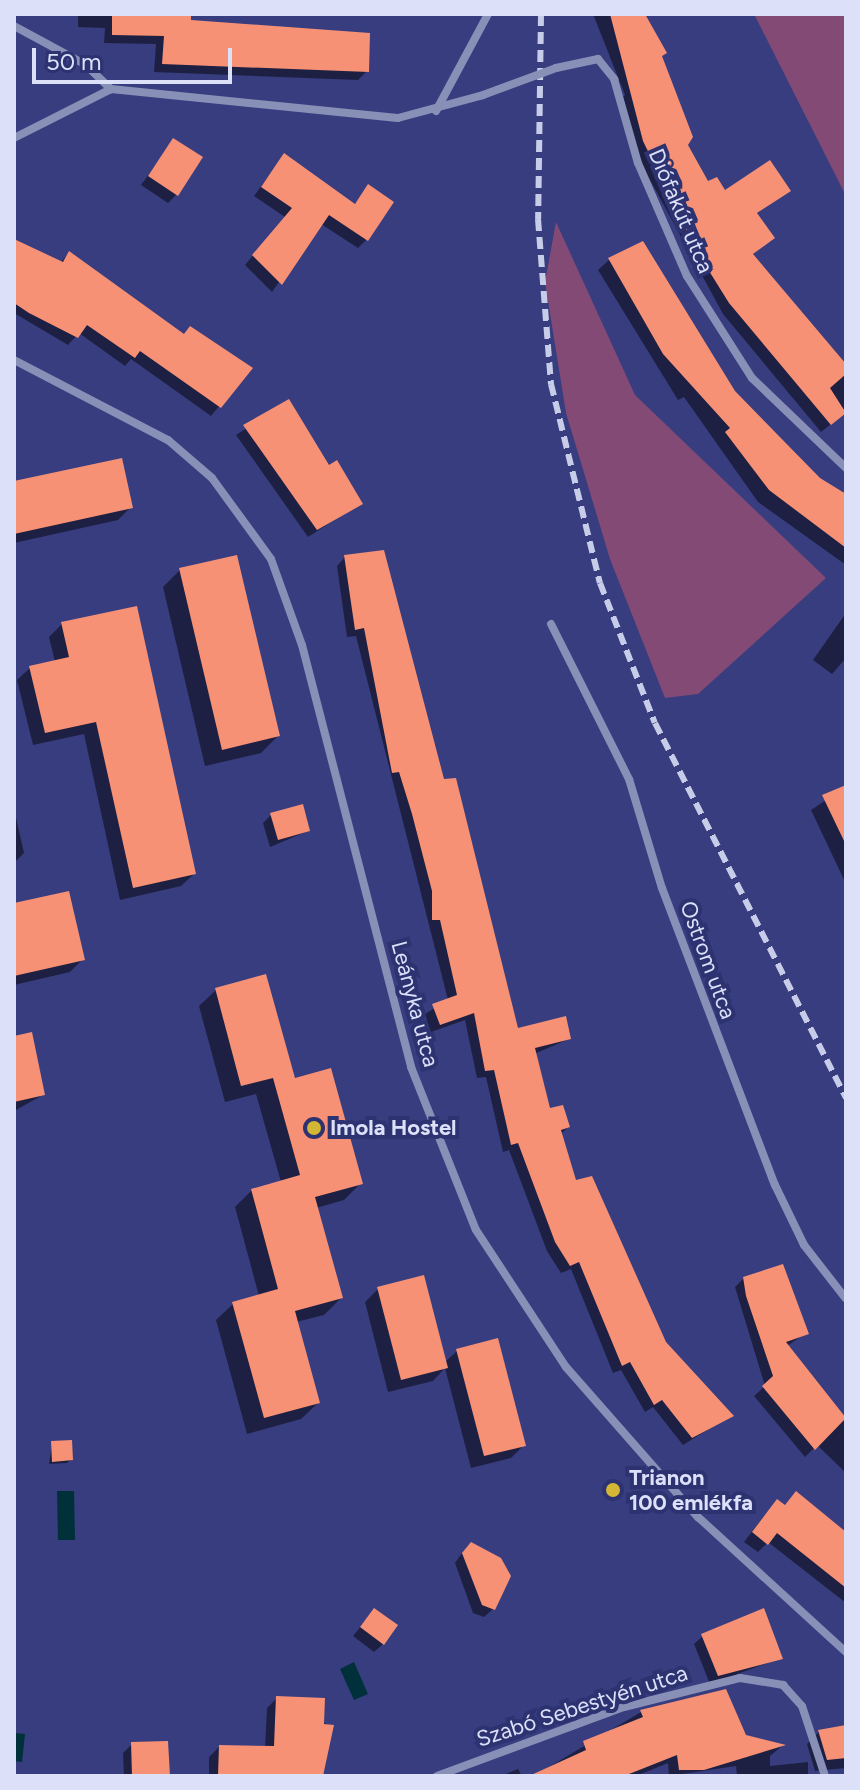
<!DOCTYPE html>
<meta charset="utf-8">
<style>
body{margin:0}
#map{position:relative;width:860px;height:1790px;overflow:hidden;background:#373d7e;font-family:Figtree,sans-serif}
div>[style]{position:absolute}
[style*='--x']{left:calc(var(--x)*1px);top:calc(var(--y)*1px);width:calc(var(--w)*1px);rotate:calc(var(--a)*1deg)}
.green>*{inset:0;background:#834a76}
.water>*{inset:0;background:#00303a}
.shadow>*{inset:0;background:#0007}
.building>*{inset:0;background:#f79175}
.street>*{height:8px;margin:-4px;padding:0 4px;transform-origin:4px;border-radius:4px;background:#8890b7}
.rail>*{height:6px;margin-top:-3px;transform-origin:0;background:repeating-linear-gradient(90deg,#c7cce9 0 12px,transparent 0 18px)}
.street-bridge>*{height:8px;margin:-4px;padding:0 4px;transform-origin:4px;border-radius:4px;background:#8890b7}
.dots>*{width:22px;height:22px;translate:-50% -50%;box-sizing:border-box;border:4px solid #2d3271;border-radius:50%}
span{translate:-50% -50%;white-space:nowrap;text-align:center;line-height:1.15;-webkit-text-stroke:8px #2d3271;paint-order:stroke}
.street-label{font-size:22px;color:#dce1f9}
.poi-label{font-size:22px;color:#dce1f9;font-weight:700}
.left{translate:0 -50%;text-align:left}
.frame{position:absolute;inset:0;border:16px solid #dce1f9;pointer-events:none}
.scale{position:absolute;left:32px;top:48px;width:200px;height:36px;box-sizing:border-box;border:4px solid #dce1f9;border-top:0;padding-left:10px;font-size:24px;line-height:28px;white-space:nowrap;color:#dce1f9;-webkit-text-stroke:6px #2d3271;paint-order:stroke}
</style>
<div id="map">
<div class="green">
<i style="clip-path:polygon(754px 14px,846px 14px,846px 196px)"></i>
<i style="clip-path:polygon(556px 222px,635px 395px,826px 578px,698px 694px,665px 698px,610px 559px,566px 413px,545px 282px)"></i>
</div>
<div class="water">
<i style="clip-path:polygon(57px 1491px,74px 1491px,75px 1540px,58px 1540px)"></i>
<i style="clip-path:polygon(354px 1662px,368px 1694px,354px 1700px,340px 1669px)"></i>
<i style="clip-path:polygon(14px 1733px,25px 1734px,22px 1762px,14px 1761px)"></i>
</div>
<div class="shadow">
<i style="clip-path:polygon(78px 14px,189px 14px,189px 22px,367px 71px,358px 80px,154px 72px,156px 44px,104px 43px,105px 28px,78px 27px)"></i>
<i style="clip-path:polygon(593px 14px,644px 14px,686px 145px,707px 184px,724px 192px,788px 191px,755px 215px,772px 238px,751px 256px,846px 367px,846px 412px,821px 432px,723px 314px,635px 152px,618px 102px,625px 95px)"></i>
<i style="clip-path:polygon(174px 140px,177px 194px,168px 203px,141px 185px)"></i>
<i style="clip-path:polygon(284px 155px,353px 206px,369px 187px,366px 240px,358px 248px,321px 224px,272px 292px,245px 265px,285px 217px,254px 196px)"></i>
<i style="clip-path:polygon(14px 245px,61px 262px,69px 253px,183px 335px,250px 368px,211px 416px,131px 359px,125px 366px,79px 333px,68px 345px,14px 313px)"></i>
<i style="clip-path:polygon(609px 260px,819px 479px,846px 497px,846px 565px,758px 502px,684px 397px,678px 400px,598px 270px)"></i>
<i style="clip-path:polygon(289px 401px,328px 467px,361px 503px,308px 537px,236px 435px)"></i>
<i style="clip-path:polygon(14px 484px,131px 507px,118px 520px,14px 543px)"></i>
<i style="clip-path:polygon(345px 557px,442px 781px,516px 1030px,569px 1039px,534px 1054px,548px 1111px,568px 1127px,560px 1135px,575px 1183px,664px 1343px,731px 1415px,683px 1445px,653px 1407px,645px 1412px,621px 1370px,613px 1373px,571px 1269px,561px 1273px,547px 1251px,509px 1150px,503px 1152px,486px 1077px,477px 1078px,465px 1020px,431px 1032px,425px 1014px,448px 1000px,356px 636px,347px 637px,337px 566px)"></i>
<i style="clip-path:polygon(180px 570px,278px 736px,261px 753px,205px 766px,163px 587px)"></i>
<i style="clip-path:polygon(846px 613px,846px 658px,832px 674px,813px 660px)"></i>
<i style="clip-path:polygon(62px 624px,194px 874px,181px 886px,120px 900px,84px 734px,33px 745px,17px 680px,30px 668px,55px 662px,49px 637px)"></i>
<i style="clip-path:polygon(846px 787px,846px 884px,811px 810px)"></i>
<i style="clip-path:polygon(14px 809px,24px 853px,14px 863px)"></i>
<i style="clip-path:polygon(271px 815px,308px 831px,270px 847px,263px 823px)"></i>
<i style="clip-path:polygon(14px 905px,83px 959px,70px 972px,14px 985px)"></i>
<i style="clip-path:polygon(216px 990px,293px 1080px,361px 1183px,344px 1200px,316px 1208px,341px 1298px,324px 1315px,296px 1322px,318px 1403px,301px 1419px,247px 1434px,216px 1320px,233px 1304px,259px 1296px,235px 1207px,252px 1190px,281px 1182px,256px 1094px,225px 1102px,199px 1006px)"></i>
<i style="clip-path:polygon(14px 1038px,43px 1095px,14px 1111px)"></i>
<i style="clip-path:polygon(744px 1278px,806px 1333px,787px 1346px,815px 1391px,846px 1421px,846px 1473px,817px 1445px,805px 1457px,754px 1396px,765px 1386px,735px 1287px)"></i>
<i style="clip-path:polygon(378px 1289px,444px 1363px,457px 1351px,524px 1445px,511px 1458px,471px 1468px,445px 1368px,433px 1381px,388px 1392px,365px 1302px)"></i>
<i style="clip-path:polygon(52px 1443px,71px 1459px,67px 1463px,49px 1464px)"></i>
<i style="clip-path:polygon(768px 1511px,846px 1534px,846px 1603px,768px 1542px,758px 1552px,744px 1542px)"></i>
<i style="clip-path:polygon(462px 1553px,493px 1609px,484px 1617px,473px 1613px,455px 1563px)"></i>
<i style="clip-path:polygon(374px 1610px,383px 1644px,374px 1652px,353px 1636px)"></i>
<i style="clip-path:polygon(703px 1636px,781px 1658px,710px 1684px,694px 1644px)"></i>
<i style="clip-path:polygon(277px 1698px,332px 1727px,321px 1776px,209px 1776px,209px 1757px,219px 1747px,265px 1748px,267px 1708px)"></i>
<i style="clip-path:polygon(641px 1712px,782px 1746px,770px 1756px,770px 1766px,808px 1762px,808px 1776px,737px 1776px,736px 1766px,669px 1776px,668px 1763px,636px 1776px,534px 1776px)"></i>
<i style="clip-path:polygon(819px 1732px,846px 1732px,846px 1768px,815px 1771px,807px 1744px)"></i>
<i style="clip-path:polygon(132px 1744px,168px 1776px,124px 1776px,123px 1753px)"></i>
<i style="clip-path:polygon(518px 1769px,522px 1776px,501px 1776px)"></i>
</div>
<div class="building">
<i style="clip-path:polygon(112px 14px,191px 14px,191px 20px,370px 33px,369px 72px,162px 64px,164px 36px,112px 35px)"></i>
<i style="clip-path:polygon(610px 14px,645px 14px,667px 53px,662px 56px,693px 137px,688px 145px,708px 181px,717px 177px,725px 190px,770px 160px,791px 191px,757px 213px,775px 238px,753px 254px,846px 364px,846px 374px,830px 388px,846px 413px,831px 425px,729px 303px,696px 250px,643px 141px)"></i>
<i style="clip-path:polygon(173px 138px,203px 157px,178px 196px,148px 176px)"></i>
<i style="clip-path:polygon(284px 153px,355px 204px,368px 184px,394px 202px,368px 241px,329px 215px,282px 285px,252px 255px,292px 208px,261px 187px)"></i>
<i style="clip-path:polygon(14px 239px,63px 262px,69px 251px,184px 334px,190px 326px,253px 368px,221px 408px,140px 351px,135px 358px,87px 325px,78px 338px,29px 313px,14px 303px)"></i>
<i style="clip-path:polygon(643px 241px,735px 391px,820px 478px,846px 494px,846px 548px,769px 490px,725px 432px,730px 428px,663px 354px,608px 258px)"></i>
<i style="clip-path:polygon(289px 399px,329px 465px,337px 460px,363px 504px,317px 530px,243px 425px)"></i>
<i style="clip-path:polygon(122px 458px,133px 508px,14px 534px,14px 481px)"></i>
<i style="clip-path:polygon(384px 550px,444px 779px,456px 778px,518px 1028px,566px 1016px,571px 1039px,535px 1048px,550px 1108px,563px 1105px,570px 1127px,561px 1130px,576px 1180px,592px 1176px,666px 1342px,734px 1416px,692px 1438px,662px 1400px,654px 1405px,630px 1362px,622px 1366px,579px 1262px,570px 1266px,555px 1242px,518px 1143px,511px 1145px,494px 1070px,485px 1071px,474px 1013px,440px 1025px,432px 1004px,457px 995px,440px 920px,432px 920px,432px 891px,412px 814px,399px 772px,392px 773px,364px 628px,355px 630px,344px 555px)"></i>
<i style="clip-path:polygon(237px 555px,280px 736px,222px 750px,179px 568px)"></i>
<i style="clip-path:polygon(137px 606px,196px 874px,133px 888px,96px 722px,45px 733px,29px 666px,69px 657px,61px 622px)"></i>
<i style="clip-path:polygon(846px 785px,846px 845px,822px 795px)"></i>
<i style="clip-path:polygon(303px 804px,310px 831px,278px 840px,270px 813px)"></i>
<i style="clip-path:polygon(69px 891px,85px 960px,14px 976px,14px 903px)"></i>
<i style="clip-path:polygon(266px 974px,295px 1078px,331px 1068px,363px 1184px,315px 1197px,343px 1298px,295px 1311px,320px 1403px,264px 1418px,232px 1302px,278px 1289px,251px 1189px,300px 1175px,273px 1078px,241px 1086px,215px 988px)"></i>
<i style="clip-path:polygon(32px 1032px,45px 1095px,14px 1102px,14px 1036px)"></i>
<i style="clip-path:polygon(783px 1264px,809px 1334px,786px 1342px,846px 1418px,815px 1450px,762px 1386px,773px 1376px,746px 1296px,743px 1277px)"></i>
<i style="clip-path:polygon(424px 1275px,448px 1368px,401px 1380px,377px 1287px)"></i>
<i style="clip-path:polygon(498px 1338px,526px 1446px,484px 1456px,456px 1349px)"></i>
<i style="clip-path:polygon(72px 1440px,73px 1460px,52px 1462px,51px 1441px)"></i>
<i style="clip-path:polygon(796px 1491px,846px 1532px,846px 1588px,777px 1533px,768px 1545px,752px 1532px,777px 1499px,785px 1505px)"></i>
<i style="clip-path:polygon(471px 1542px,501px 1558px,511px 1576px,495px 1610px,482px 1605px,462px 1553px)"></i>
<i style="clip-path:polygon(374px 1608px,398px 1625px,384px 1645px,360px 1627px)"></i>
<i style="clip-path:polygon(764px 1608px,783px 1659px,718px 1676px,701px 1634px)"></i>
<i style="clip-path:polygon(726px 1689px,746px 1735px,786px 1745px,704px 1770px,679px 1770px,677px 1755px,624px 1776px,529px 1776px,586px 1750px,583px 1741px,643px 1717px,640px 1710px)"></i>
<i style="clip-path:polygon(276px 1696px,325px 1698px,324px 1724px,334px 1725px,323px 1776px,218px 1776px,219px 1745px,274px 1746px)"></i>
<i style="clip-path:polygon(846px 1725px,846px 1758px,827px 1760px,818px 1730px)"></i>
<i style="clip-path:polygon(168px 1741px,170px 1776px,132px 1776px,131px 1742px)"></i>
</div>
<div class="street">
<i style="--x:14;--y:26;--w:82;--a:28.4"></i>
<i style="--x:86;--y:65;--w:35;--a:44"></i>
<i style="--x:111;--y:89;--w:288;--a:5.8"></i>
<i style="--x:398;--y:118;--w:88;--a:-15.1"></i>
<i style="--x:556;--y:68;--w:43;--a:-12.1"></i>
<i style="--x:598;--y:59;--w:26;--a:51"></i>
<i style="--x:614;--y:79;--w:87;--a:74.1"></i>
<i style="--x:638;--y:163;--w:123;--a:66.6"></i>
<i style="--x:687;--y:276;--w:121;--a:57.5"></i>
<i style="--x:752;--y:378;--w:130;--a:43.8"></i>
<i style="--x:436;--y:111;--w:110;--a:-61.8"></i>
<i style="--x:14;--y:138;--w:109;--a:-26.8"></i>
<i style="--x:14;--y:360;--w:174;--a:27.5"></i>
<i style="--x:168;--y:440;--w:58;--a:40.8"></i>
<i style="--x:212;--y:478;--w:100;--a:53.9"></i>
<i style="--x:271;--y:559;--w:91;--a:70.2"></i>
<i style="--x:302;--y:645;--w:436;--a:75.5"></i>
<i style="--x:411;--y:1067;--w:175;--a:68.3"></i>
<i style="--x:476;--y:1230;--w:164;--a:56.7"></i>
<i style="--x:566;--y:1367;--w:200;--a:48.7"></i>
<i style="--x:698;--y:1517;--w:200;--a:42.4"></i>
<i style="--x:551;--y:624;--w:174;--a:63.3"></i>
<i style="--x:629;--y:779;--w:114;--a:73.2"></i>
<i style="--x:662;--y:888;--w:318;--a:69.2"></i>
<i style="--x:775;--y:1185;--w:67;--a:64.2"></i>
<i style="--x:804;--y:1245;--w:68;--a:52.1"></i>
<i style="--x:437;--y:1776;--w:199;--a:-20.3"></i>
<i style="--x:624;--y:1707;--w:120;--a:-14"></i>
<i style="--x:740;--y:1678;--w:44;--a:9.2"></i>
<i style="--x:783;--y:1685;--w:28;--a:48"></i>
<i style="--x:802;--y:1706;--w:74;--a:71.8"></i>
</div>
<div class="rail">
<i style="--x:541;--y:14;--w:205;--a:90.8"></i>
<i style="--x:538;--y:219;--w:166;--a:85.5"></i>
<i style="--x:551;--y:384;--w:205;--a:76.2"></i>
<i style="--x:600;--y:583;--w:150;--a:68.6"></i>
<i style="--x:655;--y:723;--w:421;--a:63"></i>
</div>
<div class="street-bridge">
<i style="--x:483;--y:95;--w:78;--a:-20.3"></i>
</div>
<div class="dots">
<i style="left:314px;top:1128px;background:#d3b635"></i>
<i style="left:613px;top:1490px;background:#d3b635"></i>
</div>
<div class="street-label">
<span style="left:681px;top:211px;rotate:67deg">Diófakút utca</span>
<span style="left:708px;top:960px;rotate:70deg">Ostrom utca</span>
<span style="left:415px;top:1004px;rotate:75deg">Leányka utca</span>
<span style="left:582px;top:1706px;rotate:-18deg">Szabó Sebestyén utca</span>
</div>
<div class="poi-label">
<span class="left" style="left:330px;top:1128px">Imola Hostel</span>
<span class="left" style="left:629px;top:1490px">Trianon<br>100 emlékfa</span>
</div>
<div class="frame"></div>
<div class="scale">50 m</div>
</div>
